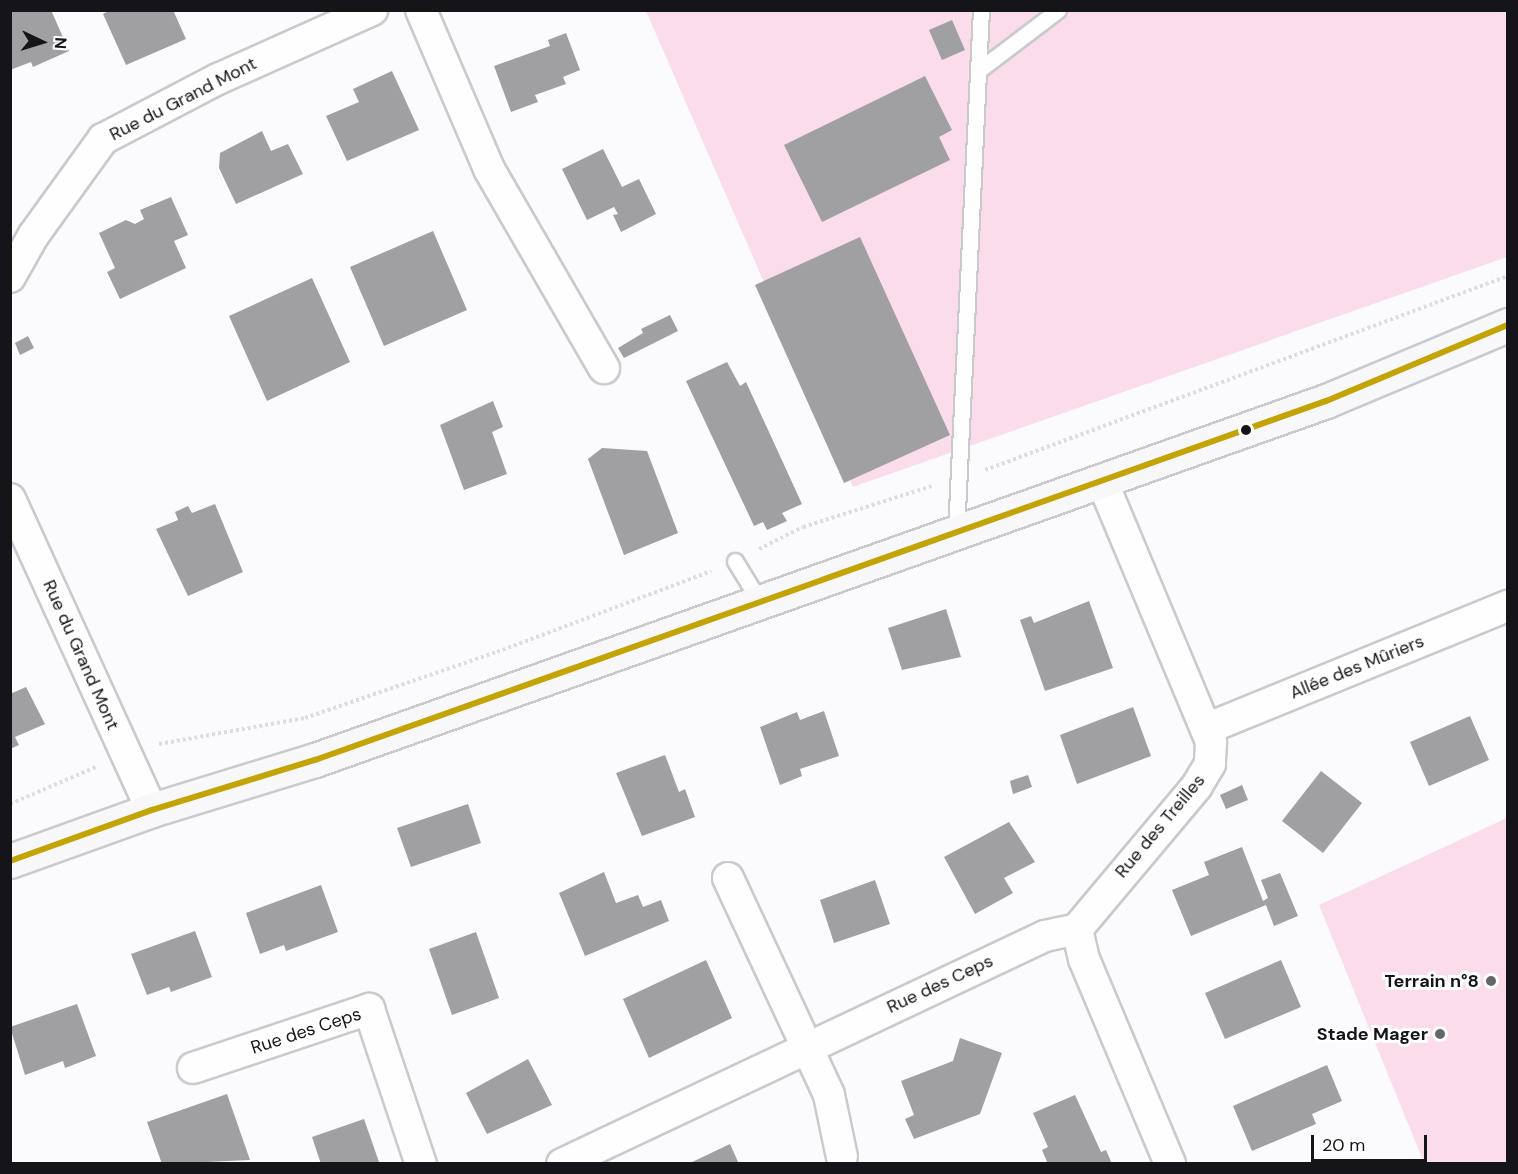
<!DOCTYPE html>
<meta charset="utf-8">
<style>
body{margin:0}
#map{position:relative;width:1518px;height:1174px;overflow:hidden;background:#fbfbfe;font-family:"DM Sans",sans-serif}
div>[style]{position:absolute}
[style*='--x']{left:calc(var(--x)*1px);top:calc(var(--y)*1px);width:calc(var(--w)*1px);rotate:calc(var(--a)*1deg)}
.green>*{inset:0;background:#fbdceb}
.building>*{inset:0;background:#a09fa2}
.path>*{height:4px;margin-top:-2px;transform-origin:0;background:repeating-linear-gradient(90deg,#ddddde 0 3px,transparent 0 6px)}
.roads{filter:drop-shadow(2px 0 #cacacd) drop-shadow(-2px 0 #cacacd) drop-shadow(0 2px #cacacd) drop-shadow(0 -2px #cacacd)}
.service>*{height:15px;margin:-7.5px;padding:0 7.5px;transform-origin:7.5px;border-radius:7.5px;background:#fefeff}
.minor>*{height:30px;margin:-15px;padding:0 15px;transform-origin:15px;border-radius:15px;background:#fefeff}
.secondary>*{height:33px;margin:-16.5px;padding:0 16.5px;transform-origin:16.5px;border-radius:16.5px;background:#f8f8fb}
.bus-1>*{height:6px;margin:-3px;padding:0 3px;transform-origin:3px;border-radius:3px;background:#c4a306}
.dots>*{width:16px;height:16px;translate:-50% -50%;box-sizing:border-box;border:3px solid #fff;border-radius:50%}
span{translate:-50% -50%;white-space:nowrap;text-align:center;line-height:1.15;-webkit-text-stroke:6px #fff;paint-order:stroke}
.street-label{font-size:18px;color:#151418}
.poi-label{font-size:18px;color:#151418;font-weight:700}
.right{translate:-100% -50%;text-align:right}
.frame{position:absolute;inset:0;border:12px solid #151418;pointer-events:none}
.north{position:absolute;left:12px;top:12px;width:60px;height:60px;-webkit-text-stroke:4px #fff;paint-order:stroke;rotate:94deg;font-size:16px;font-weight:700;line-height:24px;text-align:center;color:#151418}
.north::after{content:'';display:block;margin:auto;width:21px;height:27px;background:#151418;clip-path:polygon(50% 0,100% 100%,50% 72%,0 100%)}
.scale{position:absolute;left:1311px;top:1135px;width:116px;height:27px;box-sizing:border-box;border:3px solid #151418;border-top:0;padding-left:8px;font-size:18px;line-height:21px;white-space:nowrap;color:#151418;-webkit-text-stroke:4px #fff;paint-order:stroke}
</style>
<div id="map">
<div class="green">
<i style="clip-path:polygon(646px 11px,1507px 11px,1507px 257px,853px 487px)"></i>
<i style="clip-path:polygon(1507px 818px,1507px 1163px,1424px 1163px,1319px 905px)"></i>
</div>
<div class="building">
<i style="clip-path:polygon(10px 10px,51px 10px,69px 51px,33px 67px,31px 62px,10px 70px)"></i>
<i style="clip-path:polygon(110px 10px,173px 10px,186px 39px,126px 65px,103px 14px)"></i>
<i style="clip-path:polygon(952px 20px,965px 50px,942px 60px,929px 30px)"></i>
<i style="clip-path:polygon(566px 33px,580px 70px,563px 77px,566px 84px,535px 95px,538px 102px,511px 112px,494px 66px,550px 46px,548px 40px)"></i>
<i style="clip-path:polygon(392px 71px,419px 130px,347px 161px,326px 116px,359px 102px,353px 89px)"></i>
<i style="clip-path:polygon(925px 76px,952px 130px,939px 137px,950px 160px,822px 222px,784px 145px)"></i>
<i style="clip-path:polygon(262px 131px,271px 151px,288px 144px,303px 174px,236px 204px,219px 168px,220px 153px)"></i>
<i style="clip-path:polygon(603px 149px,622px 187px,639px 179px,656px 214px,621px 232px,613px 215px,618px 214px,614px 207px,587px 220px,562px 169px)"></i>
<i style="clip-path:polygon(171px 197px,188px 235px,174px 241px,186px 268px,120px 299px,107px 272px,115px 268px,99px 233px,126px 220px,135px 224px,144px 219px,140px 210px)"></i>
<i style="clip-path:polygon(433px 231px,467px 310px,384px 346px,350px 267px)"></i>
<i style="clip-path:polygon(860px 237px,950px 435px,844px 483px,755px 285px)"></i>
<i style="clip-path:polygon(312px 278px,350px 362px,267px 401px,229px 316px)"></i>
<i style="clip-path:polygon(670px 315px,678px 331px,624px 358px,618px 348px,643px 333px,641px 329px)"></i>
<i style="clip-path:polygon(28px 336px,34px 348px,20px 355px,15px 343px)"></i>
<i style="clip-path:polygon(727px 362px,740px 386px,746px 382px,802px 504px,782px 513px,787px 521px,767px 530px,763px 522px,754px 526px,686px 381px)"></i>
<i style="clip-path:polygon(493px 401px,503px 427px,492px 432px,507px 474px,464px 490px,440px 425px)"></i>
<i style="clip-path:polygon(602px 448px,647px 451px,678px 533px,624px 555px,588px 459px)"></i>
<i style="clip-path:polygon(215px 504px,243px 572px,188px 596px,156px 529px,178px 520px,175px 512px,188px 506px,192px 513px)"></i>
<i style="clip-path:polygon(1089px 601px,1113px 668px,1045px 691px,1020px 620px,1031px 616px,1034px 623px)"></i>
<i style="clip-path:polygon(946px 609px,961px 657px,902px 670px,888px 628px)"></i>
<i style="clip-path:polygon(26px 687px,45px 724px,15px 737px,19px 745px,10px 749px,10px 694px)"></i>
<i style="clip-path:polygon(1133px 707px,1151px 756px,1077px 784px,1060px 735px)"></i>
<i style="clip-path:polygon(824px 711px,839px 756px,800px 769px,802px 776px,780px 785px,760px 727px,797px 712px,800px 720px)"></i>
<i style="clip-path:polygon(1470px 716px,1489px 760px,1429px 786px,1410px 742px)"></i>
<i style="clip-path:polygon(665px 755px,679px 792px,685px 789px,695px 817px,642px 836px,616px 773px)"></i>
<i style="clip-path:polygon(1321px 771px,1362px 803px,1323px 853px,1282px 821px)"></i>
<i style="clip-path:polygon(1028px 775px,1032px 787px,1013px 794px,1010px 781px)"></i>
<i style="clip-path:polygon(1242px 785px,1248px 800px,1226px 809px,1220px 795px)"></i>
<i style="clip-path:polygon(468px 804px,481px 843px,411px 867px,397px 828px)"></i>
<i style="clip-path:polygon(1009px 822px,1035px 862px,1004px 878px,1013px 893px,975px 914px,944px 857px)"></i>
<i style="clip-path:polygon(1242px 847px,1263px 901px,1268px 898px,1261px 880px,1280px 873px,1298px 916px,1274px 926px,1266px 905px,1191px 936px,1172px 890px,1209px 875px,1204px 862px)"></i>
<i style="clip-path:polygon(604px 872px,616px 903px,638px 895px,643px 907px,661px 900px,669px 921px,585px 956px,559px 893px)"></i>
<i style="clip-path:polygon(875px 880px,890px 924px,834px 943px,820px 900px)"></i>
<i style="clip-path:polygon(321px 885px,338px 932px,286px 951px,284px 945px,260px 954px,246px 913px)"></i>
<i style="clip-path:polygon(195px 931px,212px 977px,171px 992px,169px 987px,147px 995px,131px 954px)"></i>
<i style="clip-path:polygon(476px 932px,499px 998px,452px 1015px,429px 949px)"></i>
<i style="clip-path:polygon(706px 960px,732px 1018px,649px 1058px,623px 999px)"></i>
<i style="clip-path:polygon(1281px 960px,1301px 1007px,1225px 1039px,1205px 993px)"></i>
<i style="clip-path:polygon(77px 1004px,96px 1056px,65px 1068px,63px 1061px,25px 1075px,10px 1027px)"></i>
<i style="clip-path:polygon(960px 1038px,1002px 1053px,980px 1114px,914px 1139px,905px 1119px,914px 1115px,901px 1081px,953px 1061px)"></i>
<i style="clip-path:polygon(528px 1059px,552px 1105px,487px 1134px,466px 1093px)"></i>
<i style="clip-path:polygon(1327px 1065px,1342px 1101px,1312px 1114px,1316px 1124px,1252px 1151px,1233px 1106px)"></i>
<i style="clip-path:polygon(227px 1094px,250px 1160px,162px 1164px,147px 1122px)"></i>
<i style="clip-path:polygon(1075px 1095px,1101px 1152px,1106px 1150px,1112px 1164px,1048px 1164px,1042px 1150px,1048px 1147px,1033px 1113px)"></i>
<i style="clip-path:polygon(364px 1119px,379px 1162px,321px 1164px,312px 1137px)"></i>
<i style="clip-path:polygon(730px 1144px,739px 1164px,688px 1164px)"></i>
</div>
<div class="path">
<i style="--x:985;--y:470;--w:558;--a:-20.35"></i>
<i style="--x:759;--y:549;--w:49;--a:-26.6"></i>
<i style="--x:803;--y:527;--w:135;--a:-17.6"></i>
<i style="--x:159;--y:744;--w:148;--a:-10.1"></i>
<i style="--x:305;--y:718;--w:203;--a:-19"></i>
<i style="--x:497;--y:652;--w:229;--a:-20.7"></i>
<i style="--x:10;--y:804;--w:94;--a:-23.3"></i>
</div>
<div class="roads">
<div class="service">
<i style="--x:979;--y:70;--w:99;--a:-37.2"></i>
<i style="--x:956;--y:532;--w:523;--a:-87.26"></i>
<i style="--x:735;--y:561;--w:48;--a:58.6"></i>
</div>
<div class="minor">
<i style="--x:421;--y:10;--w:173;--a:66.8"></i>
<i style="--x:489;--y:169;--w:230;--a:60"></i>
<i style="--x:10;--y:277;--w:47;--a:-60.7"></i>
<i style="--x:33;--y:236;--w:120;--a:-54.2"></i>
<i style="--x:103;--y:139;--w:130;--a:-27.6"></i>
<i style="--x:218;--y:79;--w:169;--a:-24.1"></i>
<i style="--x:1102;--y:481;--w:283;--a:67.3"></i>
<i style="--x:1211;--y:742;--w:22;--a:93"></i>
<i style="--x:1210;--y:764;--w:26;--a:121"></i>
<i style="--x:1197;--y:786;--w:187;--a:130"></i>
<i style="--x:1077;--y:929;--w:31;--a:77"></i>
<i style="--x:1084;--y:959;--w:222;--a:67.2"></i>
<i style="--x:10;--y:499;--w:342;--a:65.5"></i>
<i style="--x:1206;--y:729;--w:326;--a:-22.2"></i>
<i style="--x:728;--y:878;--w:239;--a:65"></i>
<i style="--x:829;--y:1095;--w:63;--a:78.2"></i>
<i style="--x:193;--y:1068;--w:186;--a:-18.5"></i>
<i style="--x:369;--y:1009;--w:163;--a:71.5"></i>
<i style="--x:562;--y:1164;--w:534;--a:-25.27"></i>
<i style="--x:1045;--y:936;--w:33;--a:-12"></i>
</div>
<div class="secondary">
<i style="--x:10;--y:861;--w:151;--a:-19.8"></i>
<i style="--x:152;--y:810;--w:170;--a:-17.1"></i>
<i style="--x:315;--y:760;--w:1073;--a:-19.55"></i>
<i style="--x:1326;--y:401;--w:197;--a:-22.7"></i>
</div>
</div>
<div class="bus-1">
<i style="--x:10;--y:861;--w:151;--a:-19.8"></i>
<i style="--x:152;--y:810;--w:170;--a:-17.1"></i>
<i style="--x:315;--y:760;--w:1073;--a:-19.55"></i>
<i style="--x:1326;--y:401;--w:197;--a:-22.7"></i>
</div>
<div class="dots">
<i style="left:1246px;top:430px;background:#151418"></i>
<i style="left:1491px;top:981px;background:#666568"></i>
<i style="left:1440px;top:1034px;background:#666568"></i>
</div>
<div class="street-label">
<span style="left:183px;top:99px;rotate:-27deg">Rue du Grand Mont</span>
<span style="left:81px;top:655px;rotate:66deg">Rue du Grand Mont</span>
<span style="left:1357px;top:667px;rotate:-22deg">Allée des Mûriers</span>
<span style="left:1160px;top:826px;rotate:-50deg">Rue des Treilles</span>
<span style="left:940px;top:984px;rotate:-25deg">Rue des Ceps</span>
<span style="left:306px;top:1031px;rotate:-18deg">Rue des Ceps</span>
</div>
<div class="poi-label">
<span class="right" style="left:1479px;top:981px">Terrain n°8</span>
<span class="right" style="left:1428px;top:1034px">Stade Mager</span>
</div>
<div class="frame"></div>
<div class="north">N</div>
<div class="scale">20 m</div>
</div>
